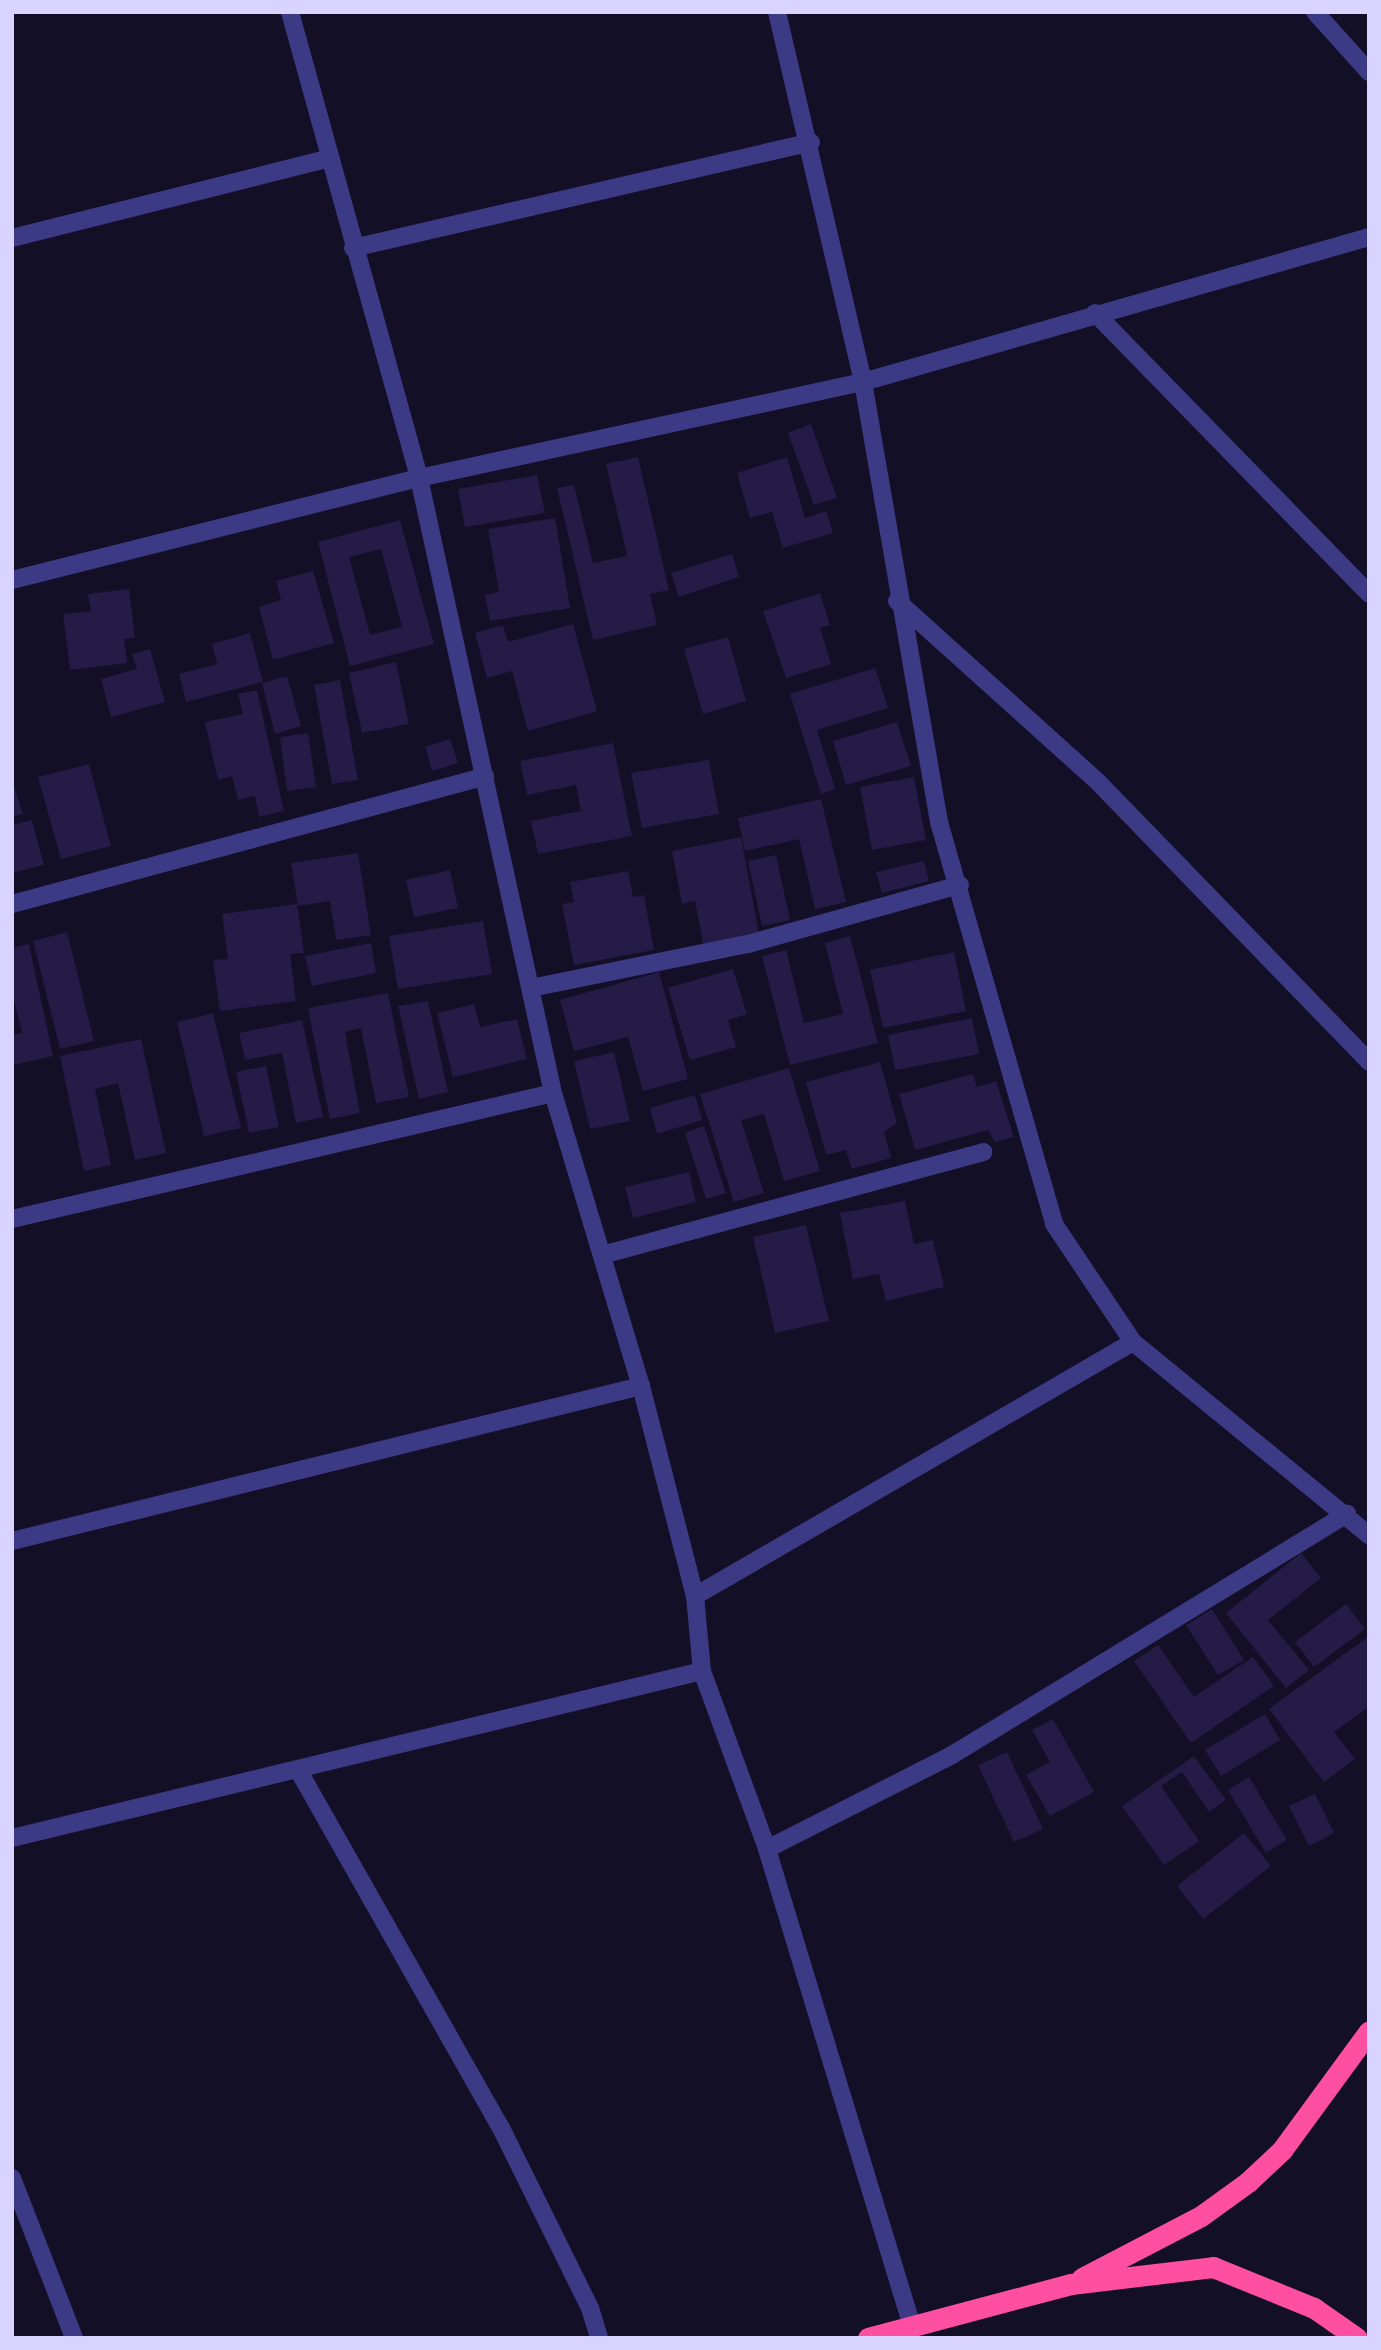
<!DOCTYPE html>
<style>
body{margin:0}
#map{position:relative;width:1381px;height:2350px;overflow:hidden;background:#130f26;font-family:"DejaVu Sans",sans-serif}
div>[style]{position:absolute}
[style*='--x']{left:calc(var(--x)*1px);top:calc(var(--y)*1px);width:calc(var(--w)*1px);rotate:calc(var(--a)*1deg)}
.building>*{inset:0;background:#241b47}
.street>*{height:18px;margin:-9px;padding:0 9px;transform-origin:9px;border-radius:9px;background:#3d3a85}
.highway>*{height:21px;margin:-10.5px;padding:0 10.5px;transform-origin:10.5px;border-radius:10.5px;background:#ff4fa3}
span{translate:-50% -50%;white-space:nowrap;text-align:center;line-height:1.15;-webkit-text-stroke:5px #130f26;paint-order:stroke}
.frame{position:absolute;inset:0;border:14px solid #d9d4ff;pointer-events:none}
</style>
<div id="map">
<div class="building">
<i style="clip-path:polygon(811px 424px,837px 498px,814px 505px,788px 433px)"></i>
<i style="clip-path:polygon(638px 457px,669px 590px,650px 594px,657px 625px,593px 640px,557px 488px,574px 485px,593px 563px,627px 556px,606px 464px)"></i>
<i style="clip-path:polygon(787px 457px,805px 518px,826px 511px,833px 533px,783px 548px,772px 512px,750px 518px,737px 473px)"></i>
<i style="clip-path:polygon(537px 475px,545px 513px,465px 527px,458px 489px)"></i>
<i style="clip-path:polygon(555px 518px,570px 608px,490px 621px,485px 595px,499px 592px,488px 529px)"></i>
<i style="clip-path:polygon(evenodd,400px 520px,434px 644px,350px 666px,318px 542px,400px 520px,381px 549px,402px 627px,370px 635px,349px 557px,381px 549px)"></i>
<i style="clip-path:polygon(732px 554px,739px 577px,679px 597px,671px 573px)"></i>
<i style="clip-path:polygon(313px 571px,334px 643px,273px 660px,259px 607px,281px 600px,276px 581px)"></i>
<i style="clip-path:polygon(129px 589px,135px 638px,124px 639px,127px 663px,70px 670px,63px 614px,91px 611px,88px 594px)"></i>
<i style="clip-path:polygon(820px 593px,830px 625px,820px 628px,831px 664px,786px 678px,763px 611px)"></i>
<i style="clip-path:polygon(573px 624px,597px 711px,528px 731px,512px 671px,487px 678px,475px 633px,503px 625px,508px 642px)"></i>
<i style="clip-path:polygon(250px 633px,263px 682px,186px 702px,179px 674px,217px 664px,212px 644px)"></i>
<i style="clip-path:polygon(728px 637px,746px 701px,703px 714px,684px 649px)"></i>
<i style="clip-path:polygon(150px 649px,165px 702px,111px 717px,101px 679px,137px 669px,132px 654px)"></i>
<i style="clip-path:polygon(396px 662px,409px 724px,362px 733px,349px 673px)"></i>
<i style="clip-path:polygon(875px 668px,888px 708px,817px 730px,835px 789px,821px 794px,790px 694px)"></i>
<i style="clip-path:polygon(287px 676px,301px 726px,275px 734px,262px 683px)"></i>
<i style="clip-path:polygon(340px 680px,358px 780px,332px 784px,314px 685px)"></i>
<i style="clip-path:polygon(257px 690px,284px 811px,259px 817px,255px 796px,238px 800px,232px 776px,218px 780px,205px 722px,243px 714px,238px 694px)"></i>
<i style="clip-path:polygon(897px 722px,911px 766px,846px 785px,833px 741px)"></i>
<i style="clip-path:polygon(308px 733px,316px 787px,287px 791px,280px 737px)"></i>
<i style="clip-path:polygon(450px 739px,458px 763px,432px 771px,425px 747px)"></i>
<i style="clip-path:polygon(613px 743px,632px 836px,538px 854px,531px 821px,581px 811px,576px 785px,527px 795px,520px 761px)"></i>
<i style="clip-path:polygon(709px 760px,719px 814px,642px 828px,631px 773px)"></i>
<i style="clip-path:polygon(89px 764px,111px 846px,61px 859px,38px 777px)"></i>
<i style="clip-path:polygon(914px 777px,926px 840px,872px 850px,860px 787px)"></i>
<i style="clip-path:polygon(12px 781px,23px 814px,12px 817px)"></i>
<i style="clip-path:polygon(821px 799px,846px 902px,815px 909px,799px 839px,745px 851px,738px 818px)"></i>
<i style="clip-path:polygon(32px 820px,44px 865px,12px 873px,12px 825px)"></i>
<i style="clip-path:polygon(741px 837px,759px 934px,703px 944px,695px 901px,682px 904px,672px 851px)"></i>
<i style="clip-path:polygon(358px 853px,371px 935px,336px 940px,330px 901px,298px 906px,291px 863px)"></i>
<i style="clip-path:polygon(776px 855px,790px 920px,762px 926px,748px 861px)"></i>
<i style="clip-path:polygon(924px 861px,929px 881px,882px 893px,876px 872px)"></i>
<i style="clip-path:polygon(450px 870px,458px 908px,414px 917px,406px 880px)"></i>
<i style="clip-path:polygon(628px 871px,633px 897px,644px 895px,654px 950px,574px 965px,562px 904px,574px 902px,570px 882px)"></i>
<i style="clip-path:polygon(297px 904px,304px 953px,290px 954px,296px 1001px,220px 1011px,213px 960px,228px 959px,222px 914px)"></i>
<i style="clip-path:polygon(483px 921px,492px 974px,398px 989px,389px 936px)"></i>
<i style="clip-path:polygon(67px 932px,94px 1041px,60px 1049px,33px 941px)"></i>
<i style="clip-path:polygon(850px 936px,878px 1043px,790px 1065px,762px 956px,786px 950px,804px 1023px,843px 1014px,825px 943px)"></i>
<i style="clip-path:polygon(371px 943px,376px 973px,312px 986px,305px 956px)"></i>
<i style="clip-path:polygon(29px 944px,53px 1056px,12px 1065px,12px 1035px,22px 1033px,12px 992px,12px 948px)"></i>
<i style="clip-path:polygon(954px 952px,966px 1011px,883px 1028px,870px 970px)"></i>
<i style="clip-path:polygon(733px 969px,747px 1014px,728px 1020px,736px 1047px,690px 1060px,668px 988px)"></i>
<i style="clip-path:polygon(659px 972px,688px 1079px,643px 1091px,628px 1037px,574px 1051px,560px 1000px)"></i>
<i style="clip-path:polygon(388px 993px,409px 1097px,376px 1103px,361px 1028px,345px 1032px,360px 1113px,330px 1119px,308px 1008px)"></i>
<i style="clip-path:polygon(428px 1001px,448px 1092px,419px 1099px,398px 1006px)"></i>
<i style="clip-path:polygon(474px 1004px,480px 1027px,517px 1019px,527px 1059px,453px 1077px,437px 1013px)"></i>
<i style="clip-path:polygon(213px 1013px,241px 1128px,204px 1136px,177px 1022px)"></i>
<i style="clip-path:polygon(972px 1018px,979px 1054px,895px 1070px,888px 1035px)"></i>
<i style="clip-path:polygon(302px 1020px,323px 1117px,296px 1123px,282px 1053px,245px 1060px,239px 1033px)"></i>
<i style="clip-path:polygon(141px 1039px,166px 1153px,135px 1160px,118px 1083px,95px 1089px,111px 1165px,84px 1171px,60px 1056px)"></i>
<i style="clip-path:polygon(614px 1052px,630px 1121px,590px 1129px,574px 1061px)"></i>
<i style="clip-path:polygon(880px 1062px,897px 1123px,884px 1132px,891px 1158px,852px 1169px,846px 1150px,826px 1155px,806px 1082px)"></i>
<i style="clip-path:polygon(266px 1066px,279px 1127px,249px 1133px,236px 1072px)"></i>
<i style="clip-path:polygon(789px 1068px,820px 1171px,784px 1181px,764px 1114px,741px 1120px,764px 1193px,734px 1202px,700px 1094px)"></i>
<i style="clip-path:polygon(973px 1074px,977px 1087px,996px 1081px,1014px 1137px,995px 1142px,988px 1130px,915px 1150px,899px 1094px)"></i>
<i style="clip-path:polygon(695px 1095px,702px 1120px,657px 1134px,650px 1108px)"></i>
<i style="clip-path:polygon(704px 1126px,726px 1193px,706px 1199px,685px 1133px)"></i>
<i style="clip-path:polygon(689px 1172px,696px 1202px,633px 1218px,625px 1187px)"></i>
<i style="clip-path:polygon(905px 1201px,914px 1244px,933px 1240px,944px 1287px,886px 1301px,879px 1274px,853px 1279px,840px 1213px)"></i>
<i style="clip-path:polygon(806px 1225px,829px 1321px,775px 1333px,753px 1237px)"></i>
<i style="clip-path:polygon(1301px 1553px,1321px 1578px,1268px 1620px,1309px 1670px,1286px 1688px,1226px 1613px)"></i>
<i style="clip-path:polygon(1346px 1604px,1365px 1629px,1314px 1667px,1295px 1642px)"></i>
<i style="clip-path:polygon(1212px 1609px,1244px 1660px,1218px 1675px,1186px 1625px)"></i>
<i style="clip-path:polygon(1369px 1636px,1369px 1707px,1334px 1732px,1355px 1759px,1324px 1782px,1269px 1709px)"></i>
<i style="clip-path:polygon(1158px 1645px,1194px 1697px,1253px 1657px,1274px 1686px,1191px 1743px,1134px 1661px)"></i>
<i style="clip-path:polygon(1265px 1714px,1280px 1740px,1221px 1776px,1205px 1750px)"></i>
<i style="clip-path:polygon(1053px 1719px,1094px 1792px,1050px 1816px,1026px 1775px,1050px 1762px,1032px 1730px)"></i>
<i style="clip-path:polygon(1007px 1752px,1043px 1829px,1014px 1842px,978px 1765px)"></i>
<i style="clip-path:polygon(1194px 1756px,1226px 1800px,1209px 1812px,1182px 1772px,1161px 1786px,1199px 1841px,1164px 1865px,1122px 1806px)"></i>
<i style="clip-path:polygon(1249px 1777px,1287px 1840px,1266px 1853px,1228px 1790px)"></i>
<i style="clip-path:polygon(1315px 1794px,1334px 1833px,1309px 1846px,1289px 1806px)"></i>
<i style="clip-path:polygon(1244px 1833px,1271px 1866px,1203px 1919px,1177px 1886px)"></i>
</div>
<div class="street">
<i style="--x:290;--y:12;--w:484;--a:74.5"></i>
<i style="--x:419;--y:478;--w:629;--a:77.71"></i>
<i style="--x:553;--y:1093;--w:306;--a:73.3"></i>
<i style="--x:641;--y:1386;--w:217;--a:75.6"></i>
<i style="--x:695;--y:1596;--w:75;--a:84.7"></i>
<i style="--x:702;--y:1671;--w:189;--a:69.9"></i>
<i style="--x:767;--y:1849;--w:499;--a:73.1"></i>
<i style="--x:777;--y:12;--w:380;--a:76.9"></i>
<i style="--x:863;--y:382;--w:447;--a:80.2"></i>
<i style="--x:939;--y:822;--w:418;--a:74"></i>
<i style="--x:1054;--y:1224;--w:142;--a:56.2"></i>
<i style="--x:1133;--y:1342;--w:305;--a:39.3"></i>
<i style="--x:1315;--y:12;--w:81;--a:48"></i>
<i style="--x:12;--y:238;--w:325;--a:-14.1"></i>
<i style="--x:353;--y:248;--w:470;--a:-13"></i>
<i style="--x:1095;--y:313;--w:392;--a:45.7"></i>
<i style="--x:12;--y:580;--w:420;--a:-14.1"></i>
<i style="--x:419;--y:478;--w:454;--a:-12.2"></i>
<i style="--x:863;--y:382;--w:526;--a:-15.99"></i>
<i style="--x:897;--y:601;--w:270;--a:42"></i>
<i style="--x:1098;--y:782;--w:390;--a:45.9"></i>
<i style="--x:12;--y:904;--w:490;--a:-15.1"></i>
<i style="--x:531;--y:988;--w:221;--a:-11.5"></i>
<i style="--x:748;--y:944;--w:220;--a:-15.6"></i>
<i style="--x:12;--y:1219;--w:555;--a:-13.11"></i>
<i style="--x:602;--y:1255;--w:395;--a:-15.1"></i>
<i style="--x:12;--y:1541;--w:648;--a:-13.84"></i>
<i style="--x:695;--y:1596;--w:506;--a:-30.11"></i>
<i style="--x:300;--y:1773;--w:408;--a:60.5"></i>
<i style="--x:501;--y:2128;--w:201;--a:63.7"></i>
<i style="--x:590;--y:2308;--w:31;--a:73"></i>
<i style="--x:12;--y:1838;--w:710;--a:-13.61"></i>
<i style="--x:767;--y:1849;--w:208;--a:-26.9"></i>
<i style="--x:952;--y:1755;--w:463;--a:-31.4"></i>
<i style="--x:12;--y:2178;--w:172;--a:68.8"></i>
</div>
<div class="highway">
<i style="--x:1082;--y:2278;--w:134;--a:-27.5"></i>
<i style="--x:1201;--y:2216;--w:58;--a:-35.9"></i>
<i style="--x:1248;--y:2182;--w:47;--a:-43.3"></i>
<i style="--x:1282;--y:2150;--w:147;--a:-53.8"></i>
<i style="--x:868;--y:2338;--w:210;--a:-14.9"></i>
<i style="--x:1071;--y:2284;--w:143;--a:-6.8"></i>
<i style="--x:1213;--y:2267;--w:109;--a:22.1"></i>
<i style="--x:1314;--y:2308;--w:52;--a:34.9"></i>
</div>
<div class="frame"></div>
</div>
